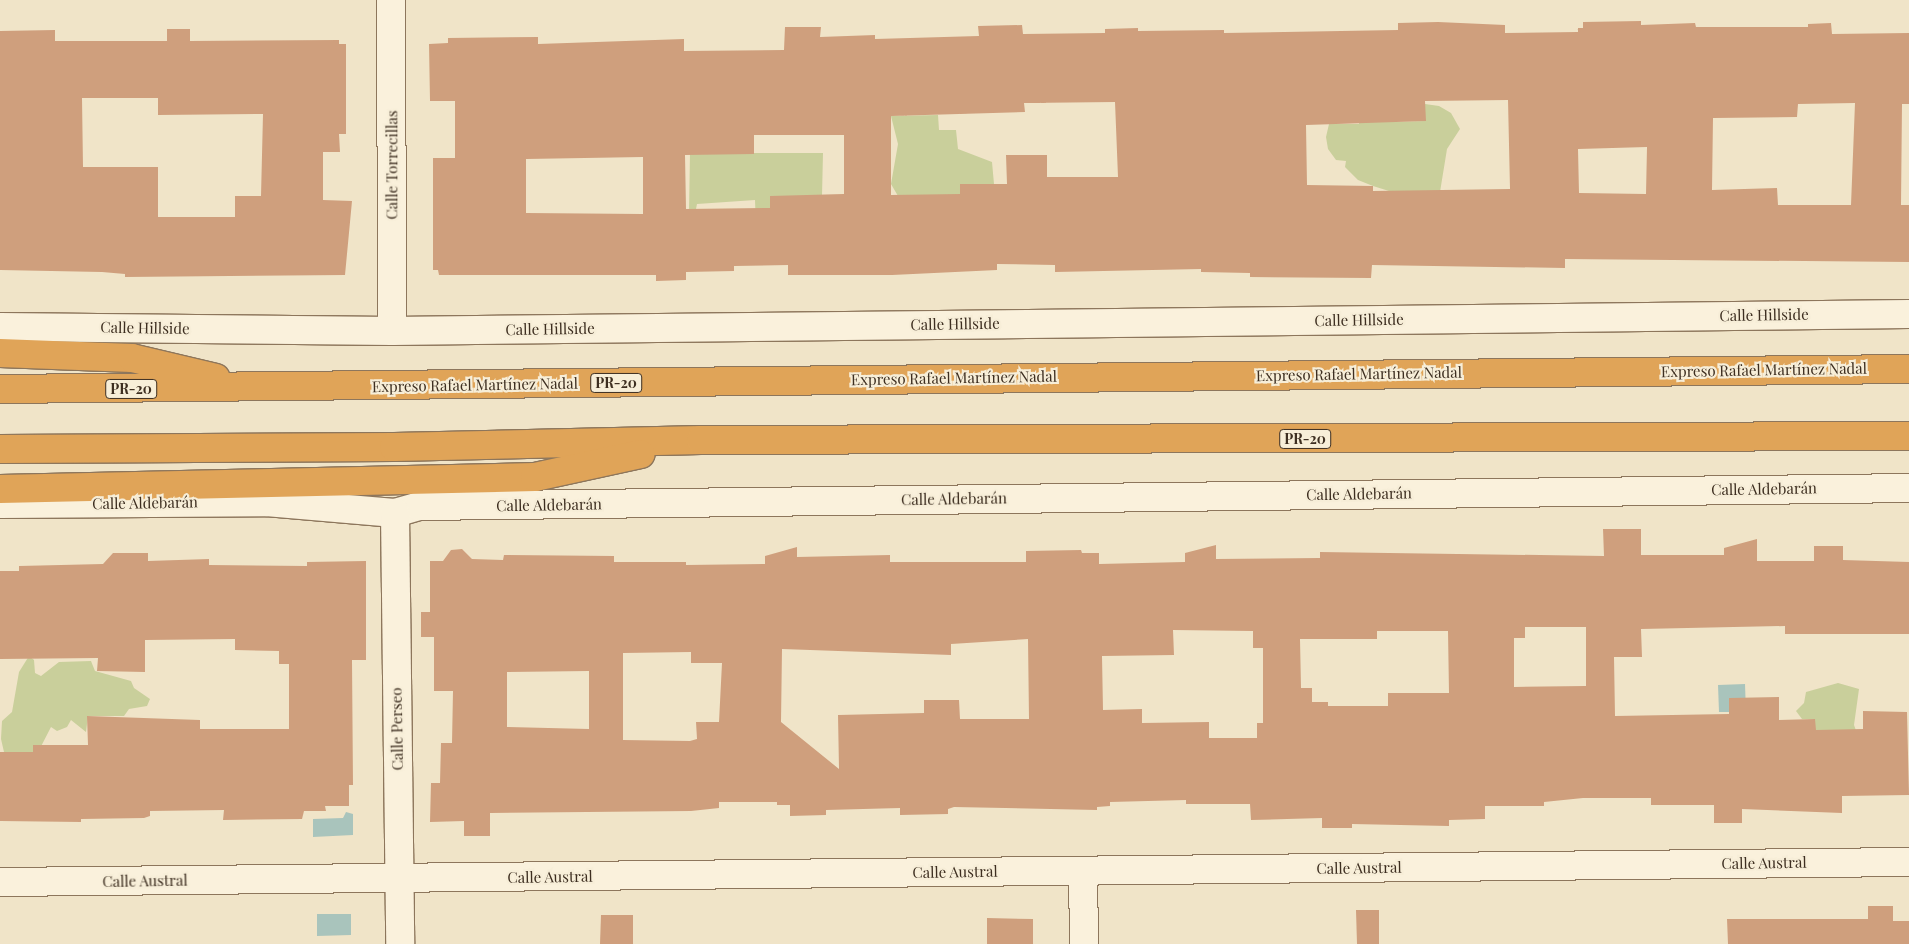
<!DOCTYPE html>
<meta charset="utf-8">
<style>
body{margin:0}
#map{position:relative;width:1909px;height:944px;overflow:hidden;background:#f0e4c8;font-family:"Playfair Display",serif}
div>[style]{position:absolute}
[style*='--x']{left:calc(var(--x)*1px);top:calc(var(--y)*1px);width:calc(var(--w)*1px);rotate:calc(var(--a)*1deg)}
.green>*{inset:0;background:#c9cf9b}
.water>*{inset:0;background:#a9c4bc}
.building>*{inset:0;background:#cf9f7d}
.roads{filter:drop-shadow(1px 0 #8d765c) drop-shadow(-1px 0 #8d765c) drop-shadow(0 1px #8d765c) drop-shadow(0 -1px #8d765c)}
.street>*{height:28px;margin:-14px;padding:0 14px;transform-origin:14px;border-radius:14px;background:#faf1dc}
.highway>*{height:28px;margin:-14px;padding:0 14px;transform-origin:14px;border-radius:14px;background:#e0a458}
span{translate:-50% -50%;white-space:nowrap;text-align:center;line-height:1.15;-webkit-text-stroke:4.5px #f7eed8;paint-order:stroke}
.shield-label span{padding:1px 4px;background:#f7eed8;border:1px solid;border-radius:4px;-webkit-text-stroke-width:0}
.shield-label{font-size:14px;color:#3d2e20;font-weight:700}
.street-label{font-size:15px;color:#3d2e20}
</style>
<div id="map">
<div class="green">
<i style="clip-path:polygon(1425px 104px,1439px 106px,1451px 113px,1460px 129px,1447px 149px,1440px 192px,1389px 191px,1373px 186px,1358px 180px,1345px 167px,1346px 161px,1336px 160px,1328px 149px,1326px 137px,1329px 124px,1359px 124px,1359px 110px,1394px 122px,1425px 121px)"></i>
<i style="clip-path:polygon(938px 115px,939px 130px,956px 130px,958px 149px,992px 162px,994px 184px,960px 184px,960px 195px,898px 196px,891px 184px,898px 144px,891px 116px)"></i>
<i style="clip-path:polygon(690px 153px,823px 153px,822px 196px,770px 196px,770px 256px,757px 256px,755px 200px,697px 204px,695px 214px,689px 214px)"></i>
<i style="clip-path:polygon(29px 656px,34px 660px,35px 673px,41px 676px,59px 662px,91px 661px,95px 671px,131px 681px,134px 688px,150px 699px,147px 706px,129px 709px,124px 716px,88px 716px,86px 732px,71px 720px,67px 727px,57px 731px,51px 727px,33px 762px,9px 754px,4px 752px,1px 739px,2px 721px,12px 712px,19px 672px)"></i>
<i style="clip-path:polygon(1838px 683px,1859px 689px,1854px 725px,1858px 736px,1815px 730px,1815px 719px,1802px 719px,1796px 711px,1804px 703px,1806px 692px)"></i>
</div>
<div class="water">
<i style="clip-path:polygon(1745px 684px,1746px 712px,1719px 712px,1718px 685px)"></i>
<i style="clip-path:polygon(346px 812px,353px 814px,353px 835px,313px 837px,313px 819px,343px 818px)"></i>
<i style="clip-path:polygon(317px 914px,351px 914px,351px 935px,317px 936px)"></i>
</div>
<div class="building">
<i style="clip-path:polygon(evenodd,1641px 21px,1641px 25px,1695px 23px,1696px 27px,1808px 27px,1808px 24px,1831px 23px,1832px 34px,1909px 33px,1909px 104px,1902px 104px,1901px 205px,1909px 205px,1909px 262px,1565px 259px,1565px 268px,1372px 265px,1371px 278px,1250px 277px,1250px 273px,1201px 272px,1201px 269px,1055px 272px,1055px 265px,997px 264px,997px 270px,892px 275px,788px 275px,788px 265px,734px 266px,734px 271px,686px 272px,686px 280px,656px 281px,656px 275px,439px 275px,438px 270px,433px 270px,433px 158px,455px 158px,455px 101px,430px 101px,429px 44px,448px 43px,448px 38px,538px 37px,538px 44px,684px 39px,684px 51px,784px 50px,785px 27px,821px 27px,820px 37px,875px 35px,875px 39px,979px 36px,978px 26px,1022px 25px,1023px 34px,1105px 33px,1105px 29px,1138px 28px,1138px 31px,1224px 30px,1224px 33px,1398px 30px,1398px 23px,1438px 22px,1505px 25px,1505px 33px,1578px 32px,1578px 28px,1583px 28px,1583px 22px,1641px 21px,1508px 100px,1510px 189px,1373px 191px,1373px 186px,1307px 185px,1306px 125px,1426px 121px,1425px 101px,1508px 100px,1641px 21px,1115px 102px,1118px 177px,1047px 177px,1047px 155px,1006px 155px,1007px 184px,960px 184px,960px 194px,891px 195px,891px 116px,1025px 112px,1024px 103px,1115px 102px,1641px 21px,1855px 103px,1851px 205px,1778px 205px,1777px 188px,1712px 190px,1713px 118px,1797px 117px,1798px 104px,1855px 103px,1641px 21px,754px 135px,844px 135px,844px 194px,770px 196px,770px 208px,686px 209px,685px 155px,754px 154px,754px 135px,1641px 21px,1647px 147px,1646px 194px,1579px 193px,1578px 149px,1647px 147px,1641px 21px,643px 157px,643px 214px,526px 213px,526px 159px,643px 157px)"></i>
<i style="clip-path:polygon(evenodd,167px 29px,190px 29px,190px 41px,339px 40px,339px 44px,346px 44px,346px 134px,339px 134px,340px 152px,323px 152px,323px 200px,352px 201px,345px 275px,125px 277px,125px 274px,102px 272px,0 270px,0 31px,55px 30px,55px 41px,167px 41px,167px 29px,82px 98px,158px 98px,158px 115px,263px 114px,261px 196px,235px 196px,235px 217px,158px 217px,158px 167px,83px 167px,82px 98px)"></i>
<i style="clip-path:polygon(evenodd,1603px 529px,1641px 529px,1641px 555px,1724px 555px,1724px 548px,1757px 539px,1757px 561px,1814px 561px,1814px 546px,1843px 546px,1843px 560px,1909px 562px,1909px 634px,1785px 634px,1785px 626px,1641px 629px,1642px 657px,1614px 657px,1615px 716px,1729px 714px,1729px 698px,1779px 697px,1779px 720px,1815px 719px,1816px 730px,1863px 729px,1863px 711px,1907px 712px,1909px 795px,1842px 796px,1842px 813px,1742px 809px,1742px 823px,1714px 823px,1714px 805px,1651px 805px,1651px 798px,1583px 798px,1544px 802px,1544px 806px,1485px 806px,1485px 819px,1449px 820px,1449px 826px,1352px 824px,1352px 828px,1322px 828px,1322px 818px,1251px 820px,1250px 804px,1186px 804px,1186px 800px,1110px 802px,1110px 806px,1097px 807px,1097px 810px,954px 807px,948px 809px,948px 814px,900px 815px,900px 808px,826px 810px,826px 815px,790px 816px,790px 805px,777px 805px,777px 802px,719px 802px,719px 808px,691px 811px,490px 813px,490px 836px,464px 836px,464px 821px,430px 822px,431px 783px,440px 783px,441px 743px,452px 743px,453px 691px,434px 691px,434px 637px,421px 637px,421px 612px,430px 612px,430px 561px,443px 561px,451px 550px,462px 549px,472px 559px,503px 560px,504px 555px,614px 556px,614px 562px,686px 562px,686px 565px,765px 564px,765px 556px,797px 547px,797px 557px,890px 555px,890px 562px,1026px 562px,1026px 551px,1081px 550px,1082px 553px,1099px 553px,1099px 564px,1185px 562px,1185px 553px,1216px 545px,1216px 559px,1320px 558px,1320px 552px,1604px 556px,1603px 529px,1525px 627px,1586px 627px,1586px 686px,1514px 687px,1514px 638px,1525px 638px,1525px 627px,1603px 529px,1173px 630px,1253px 631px,1253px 648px,1263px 648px,1263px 723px,1257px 723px,1257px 738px,1209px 738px,1209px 722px,1142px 723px,1142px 709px,1103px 710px,1102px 656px,1174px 655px,1173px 630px,1603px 529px,1377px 631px,1448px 631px,1449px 693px,1388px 693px,1388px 706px,1328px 706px,1328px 702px,1312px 702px,1312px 688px,1301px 688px,1300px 639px,1377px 639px,1377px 631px,1603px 529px,1028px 639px,1029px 719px,960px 719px,959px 700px,924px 700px,924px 713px,838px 715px,839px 769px,781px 722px,782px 649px,951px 655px,951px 644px,1028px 639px,1603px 529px,691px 652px,691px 663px,722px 663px,719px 722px,696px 722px,697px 739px,690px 741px,623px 740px,623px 653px,691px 652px,1603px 529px,589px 671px,589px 729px,507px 727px,507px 672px,589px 671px)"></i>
<i style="clip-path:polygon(113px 553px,148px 553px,148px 561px,209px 559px,209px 565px,307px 566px,307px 562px,366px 561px,366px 660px,352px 660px,353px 785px,349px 785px,349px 806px,325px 806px,326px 811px,304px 811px,302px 819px,223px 820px,224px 810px,150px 811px,150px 816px,144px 818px,81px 819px,81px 822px,0 821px,0 752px,33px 752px,33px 745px,88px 745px,87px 716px,200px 720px,200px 729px,289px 729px,289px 664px,279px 664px,279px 651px,235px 650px,235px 639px,145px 640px,145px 672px,97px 671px,98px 658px,0 659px,0 571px,19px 571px,19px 566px,103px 564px)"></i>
<i style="clip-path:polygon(1868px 906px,1893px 906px,1893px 921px,1909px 921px,1909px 944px,1728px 944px,1727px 919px,1868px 919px)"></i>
<i style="clip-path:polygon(1356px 910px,1379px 910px,1379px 944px,1357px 944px)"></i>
<i style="clip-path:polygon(601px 915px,633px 915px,633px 944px,600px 944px)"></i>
<i style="clip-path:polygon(987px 918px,1033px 919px,1033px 944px,987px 944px)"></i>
</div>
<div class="roads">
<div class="street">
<i style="--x:391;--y:0;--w:331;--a:89.8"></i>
<i style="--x:0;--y:327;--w:392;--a:0.6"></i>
<i style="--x:392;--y:331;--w:1517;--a:-0.64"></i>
<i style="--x:0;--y:504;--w:266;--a:-0.4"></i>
<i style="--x:266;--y:502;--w:129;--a:4.9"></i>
<i style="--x:395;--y:513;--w:25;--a:-16"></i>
<i style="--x:419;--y:506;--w:1490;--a:-0.69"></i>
<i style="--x:395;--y:513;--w:431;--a:89.3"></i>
<i style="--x:1083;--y:871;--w:73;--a:89.2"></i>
<i style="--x:0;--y:882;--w:1909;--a:-0.6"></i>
</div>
<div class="highway">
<i style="--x:0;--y:353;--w:132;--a:2.2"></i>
<i style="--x:132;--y:358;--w:86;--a:13.4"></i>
<i style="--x:0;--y:389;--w:1909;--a:-0.6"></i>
<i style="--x:0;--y:449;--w:394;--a:-0.3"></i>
<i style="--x:394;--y:447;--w:307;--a:-1.3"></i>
<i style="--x:701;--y:440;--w:1208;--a:-0.19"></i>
<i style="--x:0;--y:489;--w:535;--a:-1.28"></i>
<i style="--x:535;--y:477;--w:108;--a:-12.2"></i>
</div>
</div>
<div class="shield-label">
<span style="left:616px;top:383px">PR-20</span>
<span style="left:131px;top:389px">PR-20</span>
<span style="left:1305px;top:439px">PR-20</span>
</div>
<div class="street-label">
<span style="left:392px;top:165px;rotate:-90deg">Calle Torrecillas</span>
<span style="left:1764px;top:315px;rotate:-1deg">Calle Hillside</span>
<span style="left:1359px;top:320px;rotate:-1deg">Calle Hillside</span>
<span style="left:955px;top:324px;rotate:-1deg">Calle Hillside</span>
<span style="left:145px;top:328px;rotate:1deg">Calle Hillside</span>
<span style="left:550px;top:329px;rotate:-1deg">Calle Hillside</span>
<span style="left:1764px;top:370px;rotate:-1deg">Expreso Rafael Martínez Nadal</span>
<span style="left:1359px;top:374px;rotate:-1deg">Expreso Rafael Martínez Nadal</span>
<span style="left:954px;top:378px;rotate:-1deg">Expreso Rafael Martínez Nadal</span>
<span style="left:475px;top:385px;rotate:-1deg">Expreso Rafael Martínez Nadal</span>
<span style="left:1764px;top:489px;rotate:-1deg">Calle Aldebarán</span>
<span style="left:1359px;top:494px;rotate:-1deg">Calle Aldebarán</span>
<span style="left:954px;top:499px;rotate:-1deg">Calle Aldebarán</span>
<span style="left:145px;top:503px;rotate:-1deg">Calle Aldebarán</span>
<span style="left:549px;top:505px;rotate:-1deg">Calle Aldebarán</span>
<span style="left:397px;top:729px;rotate:-91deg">Calle Perseo</span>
<span style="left:1764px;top:863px;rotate:-1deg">Calle Austral</span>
<span style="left:1359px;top:868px;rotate:-1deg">Calle Austral</span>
<span style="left:955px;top:872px;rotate:-1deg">Calle Austral</span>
<span style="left:550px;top:877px;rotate:-1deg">Calle Austral</span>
<span style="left:145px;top:881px;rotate:-1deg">Calle Austral</span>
</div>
</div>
